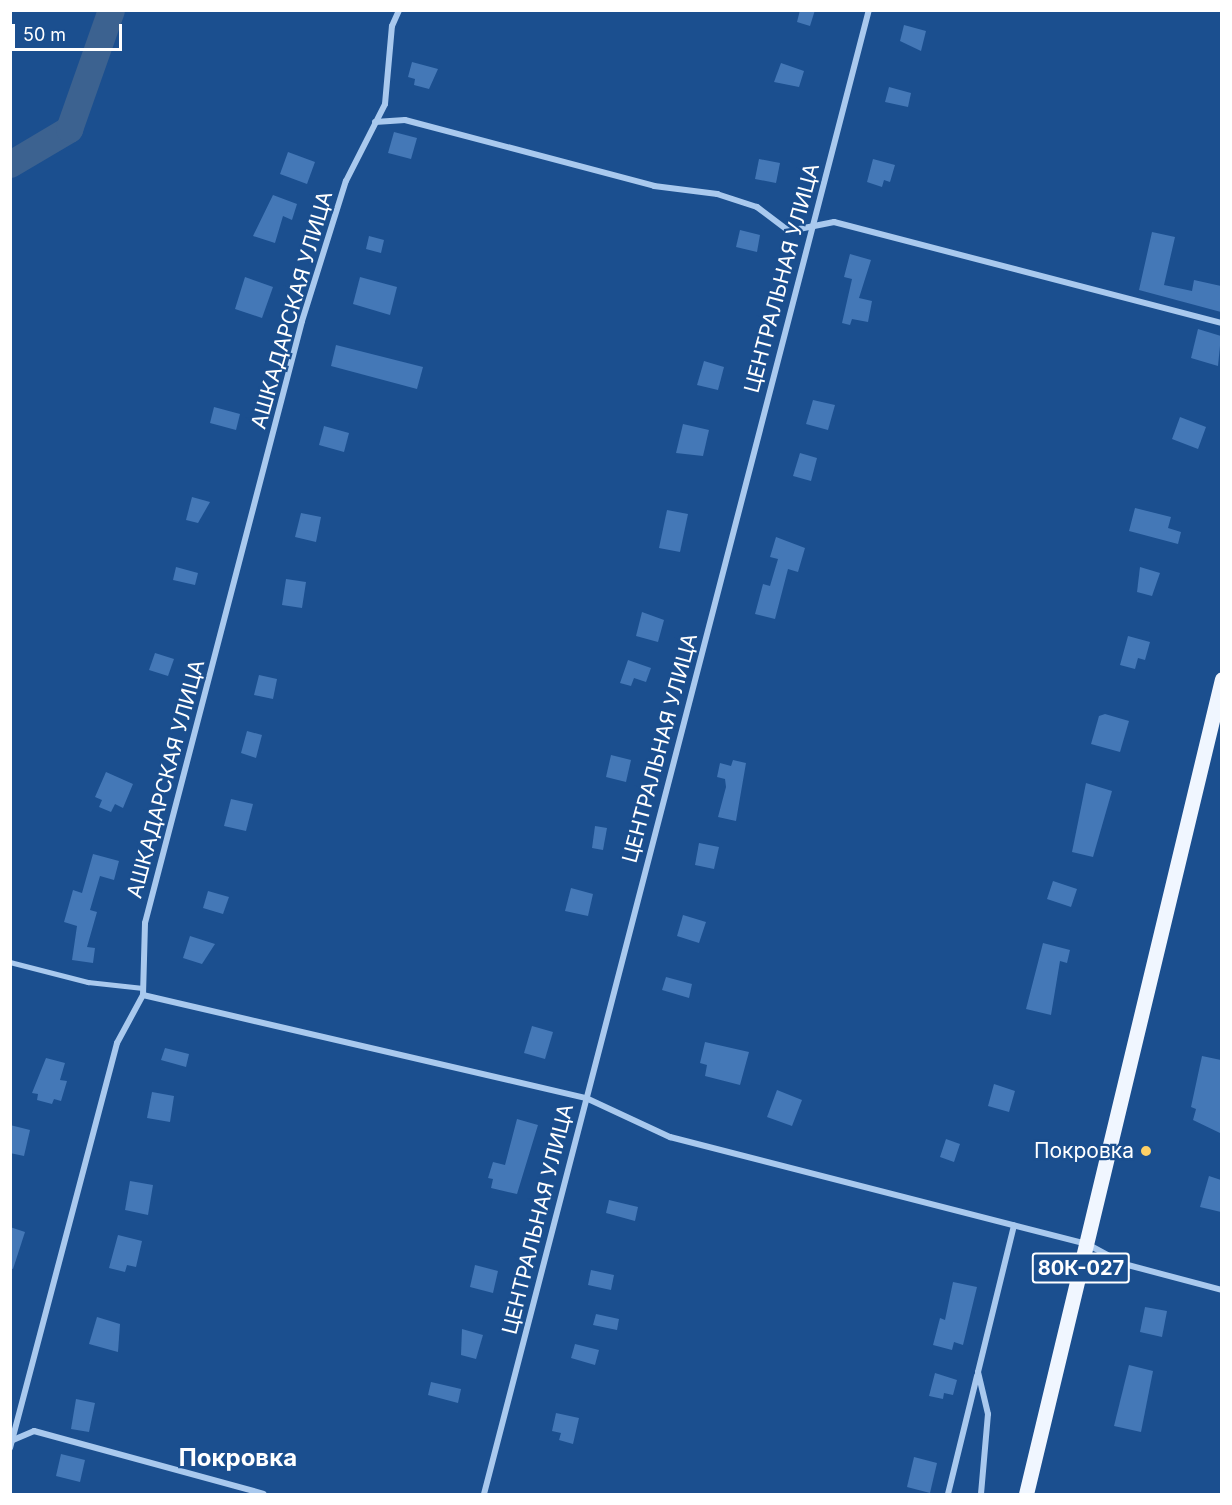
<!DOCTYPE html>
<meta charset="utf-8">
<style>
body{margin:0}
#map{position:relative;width:1232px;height:1505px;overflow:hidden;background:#1b4f8f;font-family:Inter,sans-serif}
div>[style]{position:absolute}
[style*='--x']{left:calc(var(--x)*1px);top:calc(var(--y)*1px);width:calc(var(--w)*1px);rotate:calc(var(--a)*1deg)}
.river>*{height:27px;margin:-13.5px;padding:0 13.5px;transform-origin:13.5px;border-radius:13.5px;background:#3c6290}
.building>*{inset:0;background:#4478b7}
.service>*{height:4.5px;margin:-2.25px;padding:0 2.25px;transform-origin:2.25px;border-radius:2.25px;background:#a9c9ee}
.minor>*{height:6px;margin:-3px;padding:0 3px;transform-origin:3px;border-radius:3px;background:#a9c9ee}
.primary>*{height:15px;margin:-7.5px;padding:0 7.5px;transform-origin:7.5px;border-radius:7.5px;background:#f0f6ff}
.dots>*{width:16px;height:16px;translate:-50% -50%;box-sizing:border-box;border:3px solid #1b4f8f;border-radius:50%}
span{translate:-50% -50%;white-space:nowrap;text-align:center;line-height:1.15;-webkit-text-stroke:4.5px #1b4f8f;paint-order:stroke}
.shield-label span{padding:2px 4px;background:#1b4f8f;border:2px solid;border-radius:4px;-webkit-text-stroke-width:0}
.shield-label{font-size:20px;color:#fff;font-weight:700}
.street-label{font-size:21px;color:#fff}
.poi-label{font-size:21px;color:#fff}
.right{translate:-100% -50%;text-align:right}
.quarter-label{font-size:24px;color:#fff;font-weight:700}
.frame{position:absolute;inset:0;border:12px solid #fff;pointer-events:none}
.scale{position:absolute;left:12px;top:24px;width:110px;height:27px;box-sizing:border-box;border:3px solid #fff;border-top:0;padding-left:8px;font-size:18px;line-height:21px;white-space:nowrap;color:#fff;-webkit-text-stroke:4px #1b4f8f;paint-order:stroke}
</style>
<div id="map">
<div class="river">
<i style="--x:10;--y:164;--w:69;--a:-30.7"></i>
<i style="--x:69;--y:129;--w:126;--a:-70.6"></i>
</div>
<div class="building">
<i style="clip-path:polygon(800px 10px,815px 10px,810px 26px,797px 22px)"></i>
<i style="clip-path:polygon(904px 25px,926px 31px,921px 51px,900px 41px)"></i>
<i style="clip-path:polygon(412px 62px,438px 69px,429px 89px,414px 85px,415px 79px,408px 77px)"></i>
<i style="clip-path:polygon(781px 63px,804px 71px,799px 87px,774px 82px)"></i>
<i style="clip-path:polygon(889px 87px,911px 93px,908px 107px,885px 102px)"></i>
<i style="clip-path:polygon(394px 132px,417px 138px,411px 159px,388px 153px)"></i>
<i style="clip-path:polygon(288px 152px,315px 162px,307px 184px,280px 174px)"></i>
<i style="clip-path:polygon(759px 159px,780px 163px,776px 183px,755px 179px)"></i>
<i style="clip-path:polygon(873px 159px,895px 165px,890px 182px,884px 180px,882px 187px,867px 182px)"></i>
<i style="clip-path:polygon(273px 195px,297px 204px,292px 220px,283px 216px,275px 243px,253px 236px)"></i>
<i style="clip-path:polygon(740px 230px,760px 235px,757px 252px,736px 247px)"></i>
<i style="clip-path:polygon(1152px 232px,1175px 237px,1164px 285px,1192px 291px,1194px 280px,1221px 286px,1221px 312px,1139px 290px)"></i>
<i style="clip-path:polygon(369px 236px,384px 240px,381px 253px,366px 249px)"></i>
<i style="clip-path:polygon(850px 254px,871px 260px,859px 298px,872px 301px,868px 322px,852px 319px,850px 325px,842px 323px,852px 279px,844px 277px)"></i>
<i style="clip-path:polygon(245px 277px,273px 287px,262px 318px,235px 309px)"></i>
<i style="clip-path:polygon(360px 277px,397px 287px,390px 315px,353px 304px)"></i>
<i style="clip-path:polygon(1198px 329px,1221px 336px,1218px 366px,1191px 358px)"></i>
<i style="clip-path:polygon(336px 345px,423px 367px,417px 389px,331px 366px)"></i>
<i style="clip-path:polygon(704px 361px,724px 367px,718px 390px,697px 385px)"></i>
<i style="clip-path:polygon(813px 400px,835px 405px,828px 430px,806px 424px)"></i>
<i style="clip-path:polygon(214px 407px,240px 414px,236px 430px,210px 423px)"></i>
<i style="clip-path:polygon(1180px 417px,1206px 427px,1198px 449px,1172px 439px)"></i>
<i style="clip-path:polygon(683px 424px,709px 430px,703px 456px,676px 453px)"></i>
<i style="clip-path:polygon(324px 426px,349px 433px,344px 452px,319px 445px)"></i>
<i style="clip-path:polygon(800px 453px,817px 458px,811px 481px,793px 476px)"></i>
<i style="clip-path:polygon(192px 497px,210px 502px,198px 523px,186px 520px)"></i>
<i style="clip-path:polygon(1135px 508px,1171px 517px,1168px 528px,1181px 532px,1178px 544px,1129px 531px)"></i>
<i style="clip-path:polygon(667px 510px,688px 514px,680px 552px,659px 548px)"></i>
<i style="clip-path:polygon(301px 513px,321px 517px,316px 542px,295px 537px)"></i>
<i style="clip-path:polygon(776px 537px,805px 548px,798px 572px,788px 569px,775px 619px,755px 614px,763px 584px,770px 586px,778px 559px,770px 557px)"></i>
<i style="clip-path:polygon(176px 567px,198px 573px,195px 585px,173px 580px)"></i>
<i style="clip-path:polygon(1140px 567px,1160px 573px,1152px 596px,1137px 592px)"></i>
<i style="clip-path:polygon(286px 579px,306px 582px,302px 608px,282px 605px)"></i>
<i style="clip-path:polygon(642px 612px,664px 620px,658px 642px,636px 636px)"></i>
<i style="clip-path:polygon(1128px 636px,1150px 642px,1145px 660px,1138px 658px,1135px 669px,1120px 665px)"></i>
<i style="clip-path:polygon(155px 653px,174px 659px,168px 676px,149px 670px)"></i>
<i style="clip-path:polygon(628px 660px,651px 668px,646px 682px,634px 678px,631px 686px,620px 683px)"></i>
<i style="clip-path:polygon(259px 675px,277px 679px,273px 699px,254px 695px)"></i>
<i style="clip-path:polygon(1105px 714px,1129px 721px,1120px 752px,1091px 744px,1099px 716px)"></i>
<i style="clip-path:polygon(247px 731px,262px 735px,256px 758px,241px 753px)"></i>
<i style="clip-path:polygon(611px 755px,631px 760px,626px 782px,606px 777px)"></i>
<i style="clip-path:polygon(733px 760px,746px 763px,736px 821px,718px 817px,726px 787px,725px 779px,717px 777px,720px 763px,731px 766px)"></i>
<i style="clip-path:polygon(106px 772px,133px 784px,123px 808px,115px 804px,111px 812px,99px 807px,102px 800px,95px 797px)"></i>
<i style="clip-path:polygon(1086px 783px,1112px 791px,1093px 857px,1072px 852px)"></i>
<i style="clip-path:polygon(231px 799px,253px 804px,246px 831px,224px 826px)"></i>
<i style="clip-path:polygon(595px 826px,607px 828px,603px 850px,592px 848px)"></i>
<i style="clip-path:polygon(699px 843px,719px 847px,714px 869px,695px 865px)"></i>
<i style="clip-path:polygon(93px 854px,119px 861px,114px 880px,100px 876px,90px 910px,97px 912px,87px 947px,95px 948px,93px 963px,72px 960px,77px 926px,64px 922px,73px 890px,82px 893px)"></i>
<i style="clip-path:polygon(1053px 881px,1077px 889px,1071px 907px,1047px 899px)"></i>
<i style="clip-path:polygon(571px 888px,593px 894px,588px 916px,565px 911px)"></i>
<i style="clip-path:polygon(208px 891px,229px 897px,223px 914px,203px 908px)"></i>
<i style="clip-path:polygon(683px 915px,706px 922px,699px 943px,677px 936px)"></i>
<i style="clip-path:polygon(190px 936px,215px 944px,202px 964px,183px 958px)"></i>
<i style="clip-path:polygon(1043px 943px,1070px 950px,1067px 963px,1060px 961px,1051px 1015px,1026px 1009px)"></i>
<i style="clip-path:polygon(666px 977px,692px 984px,689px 998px,662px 990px)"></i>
<i style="clip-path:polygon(532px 1026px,553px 1032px,545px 1059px,524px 1053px)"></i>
<i style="clip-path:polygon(705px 1042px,749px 1052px,740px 1085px,705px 1076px,707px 1065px,700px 1063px)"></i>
<i style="clip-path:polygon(165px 1048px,189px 1054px,186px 1067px,161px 1060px)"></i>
<i style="clip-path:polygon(1202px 1056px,1221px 1060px,1220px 1133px,1193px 1120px,1196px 1109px,1191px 1107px)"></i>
<i style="clip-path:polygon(46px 1058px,65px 1063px,60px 1080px,67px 1081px,61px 1101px,54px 1099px,52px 1104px,37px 1100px,38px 1094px,32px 1093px)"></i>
<i style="clip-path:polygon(994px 1084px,1015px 1091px,1009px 1112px,988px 1106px)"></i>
<i style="clip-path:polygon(777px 1090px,802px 1100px,792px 1126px,767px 1117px)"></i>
<i style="clip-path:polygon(152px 1092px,174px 1096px,170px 1122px,147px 1118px)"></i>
<i style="clip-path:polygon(517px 1119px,538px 1125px,517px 1194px,491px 1188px,493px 1179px,488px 1178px,493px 1162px,505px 1165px)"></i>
<i style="clip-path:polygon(10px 1125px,30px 1130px,24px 1156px,10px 1153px)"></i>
<i style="clip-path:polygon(946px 1139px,960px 1144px,954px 1162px,940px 1157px)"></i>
<i style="clip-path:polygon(1209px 1176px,1221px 1180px,1221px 1212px,1200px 1207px)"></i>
<i style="clip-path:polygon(130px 1181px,153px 1185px,148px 1215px,125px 1210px)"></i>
<i style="clip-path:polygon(609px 1200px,638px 1207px,635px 1221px,606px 1213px)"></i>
<i style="clip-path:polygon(10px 1227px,25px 1232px,13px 1269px,10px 1268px)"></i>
<i style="clip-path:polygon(118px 1235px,142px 1241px,136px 1267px,127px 1265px,125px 1272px,109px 1268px)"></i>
<i style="clip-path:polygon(475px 1265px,498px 1271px,493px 1293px,470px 1287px)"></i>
<i style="clip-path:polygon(591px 1270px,614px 1275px,611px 1290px,588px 1285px)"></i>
<i style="clip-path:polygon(953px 1282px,977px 1287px,963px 1345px,954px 1342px,952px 1350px,933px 1345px,940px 1318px,945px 1320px)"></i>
<i style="clip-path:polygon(1145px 1307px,1167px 1311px,1162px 1337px,1140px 1332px)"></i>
<i style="clip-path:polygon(596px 1314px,619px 1319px,617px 1330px,593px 1325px)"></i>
<i style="clip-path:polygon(97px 1317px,120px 1324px,118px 1352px,89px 1344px)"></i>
<i style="clip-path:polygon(462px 1329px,483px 1335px,476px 1359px,461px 1355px)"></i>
<i style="clip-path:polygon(575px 1344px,599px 1350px,595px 1365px,571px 1358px)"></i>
<i style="clip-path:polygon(1129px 1365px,1153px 1371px,1141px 1432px,1114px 1426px)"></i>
<i style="clip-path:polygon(935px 1373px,957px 1380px,953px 1395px,944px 1393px,943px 1399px,929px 1396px)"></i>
<i style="clip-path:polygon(431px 1382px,461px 1389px,458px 1403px,428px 1395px)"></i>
<i style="clip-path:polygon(76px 1399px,95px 1403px,89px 1432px,71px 1429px)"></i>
<i style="clip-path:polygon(556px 1413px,579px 1418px,573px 1444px,559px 1440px,561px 1433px,552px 1431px)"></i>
<i style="clip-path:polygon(61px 1454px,85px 1460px,80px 1482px,56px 1476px)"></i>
<i style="clip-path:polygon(914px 1457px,937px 1463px,930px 1493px,907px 1487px)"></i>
</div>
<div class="service">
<i style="--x:10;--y:962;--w:81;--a:14.4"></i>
<i style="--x:88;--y:982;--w:55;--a:6.2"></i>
</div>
<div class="minor">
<i style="--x:375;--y:122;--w:30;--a:-4"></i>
<i style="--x:405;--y:120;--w:258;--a:14.8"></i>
<i style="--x:654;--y:186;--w:64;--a:7.2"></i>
<i style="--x:717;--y:194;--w:42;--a:18"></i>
<i style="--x:757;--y:207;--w:40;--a:37"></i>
<i style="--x:789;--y:231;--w:46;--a:-11.3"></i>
<i style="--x:834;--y:222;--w:401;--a:14.6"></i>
<i style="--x:143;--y:995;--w:455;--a:13.1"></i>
<i style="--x:586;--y:1098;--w:93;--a:24.9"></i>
<i style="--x:670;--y:1137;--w:431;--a:14.4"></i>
<i style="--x:1087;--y:1244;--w:42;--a:28.4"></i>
<i style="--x:1124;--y:1264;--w:101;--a:14.9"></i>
<i style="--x:13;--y:1440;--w:23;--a:-23"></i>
<i style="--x:34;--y:1431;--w:238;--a:15.3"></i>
<i style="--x:10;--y:1448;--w:419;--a:-75.2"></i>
<i style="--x:117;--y:1043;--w:55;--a:-61.6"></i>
<i style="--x:143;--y:995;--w:72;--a:-88.4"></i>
<i style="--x:145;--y:923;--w:622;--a:-75.38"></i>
<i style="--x:302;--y:321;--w:147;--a:-72.6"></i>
<i style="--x:346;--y:181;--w:86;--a:-63.1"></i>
<i style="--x:385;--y:104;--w:78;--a:-84.9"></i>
<i style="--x:392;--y:26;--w:17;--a:-66"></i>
<i style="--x:484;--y:1494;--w:1533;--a:-75.46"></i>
<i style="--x:948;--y:1494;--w:122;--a:-76.2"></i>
<i style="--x:981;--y:1494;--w:80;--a:-85"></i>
<i style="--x:988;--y:1414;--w:43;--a:-103.4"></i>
<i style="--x:978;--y:1372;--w:151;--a:-76.2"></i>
</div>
<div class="primary">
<i style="--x:1026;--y:1494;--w:838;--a:-76.48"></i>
</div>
<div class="dots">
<i style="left:1146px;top:1151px;background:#ffd166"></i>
</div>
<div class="shield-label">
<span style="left:1081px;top:1268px">80К-027</span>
</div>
<div class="street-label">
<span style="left:782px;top:278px;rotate:-75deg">ЦЕНТРАЛЬНАЯ УЛИЦА</span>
<span style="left:292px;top:310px;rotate:-74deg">АШКАДАРСКАЯ УЛИЦА</span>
<span style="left:660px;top:748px;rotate:-75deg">ЦЕНТРАЛЬНАЯ УЛИЦА</span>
<span style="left:166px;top:779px;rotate:-75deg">АШКАДАРСКАЯ УЛИЦА</span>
<span style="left:538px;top:1219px;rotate:-76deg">ЦЕНТРАЛЬНАЯ УЛИЦА</span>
</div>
<div class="poi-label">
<span class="right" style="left:1134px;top:1151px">Покровка</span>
</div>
<div class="quarter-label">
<span style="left:238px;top:1458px">Покровка</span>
</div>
<div class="frame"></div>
<div class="scale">50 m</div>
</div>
